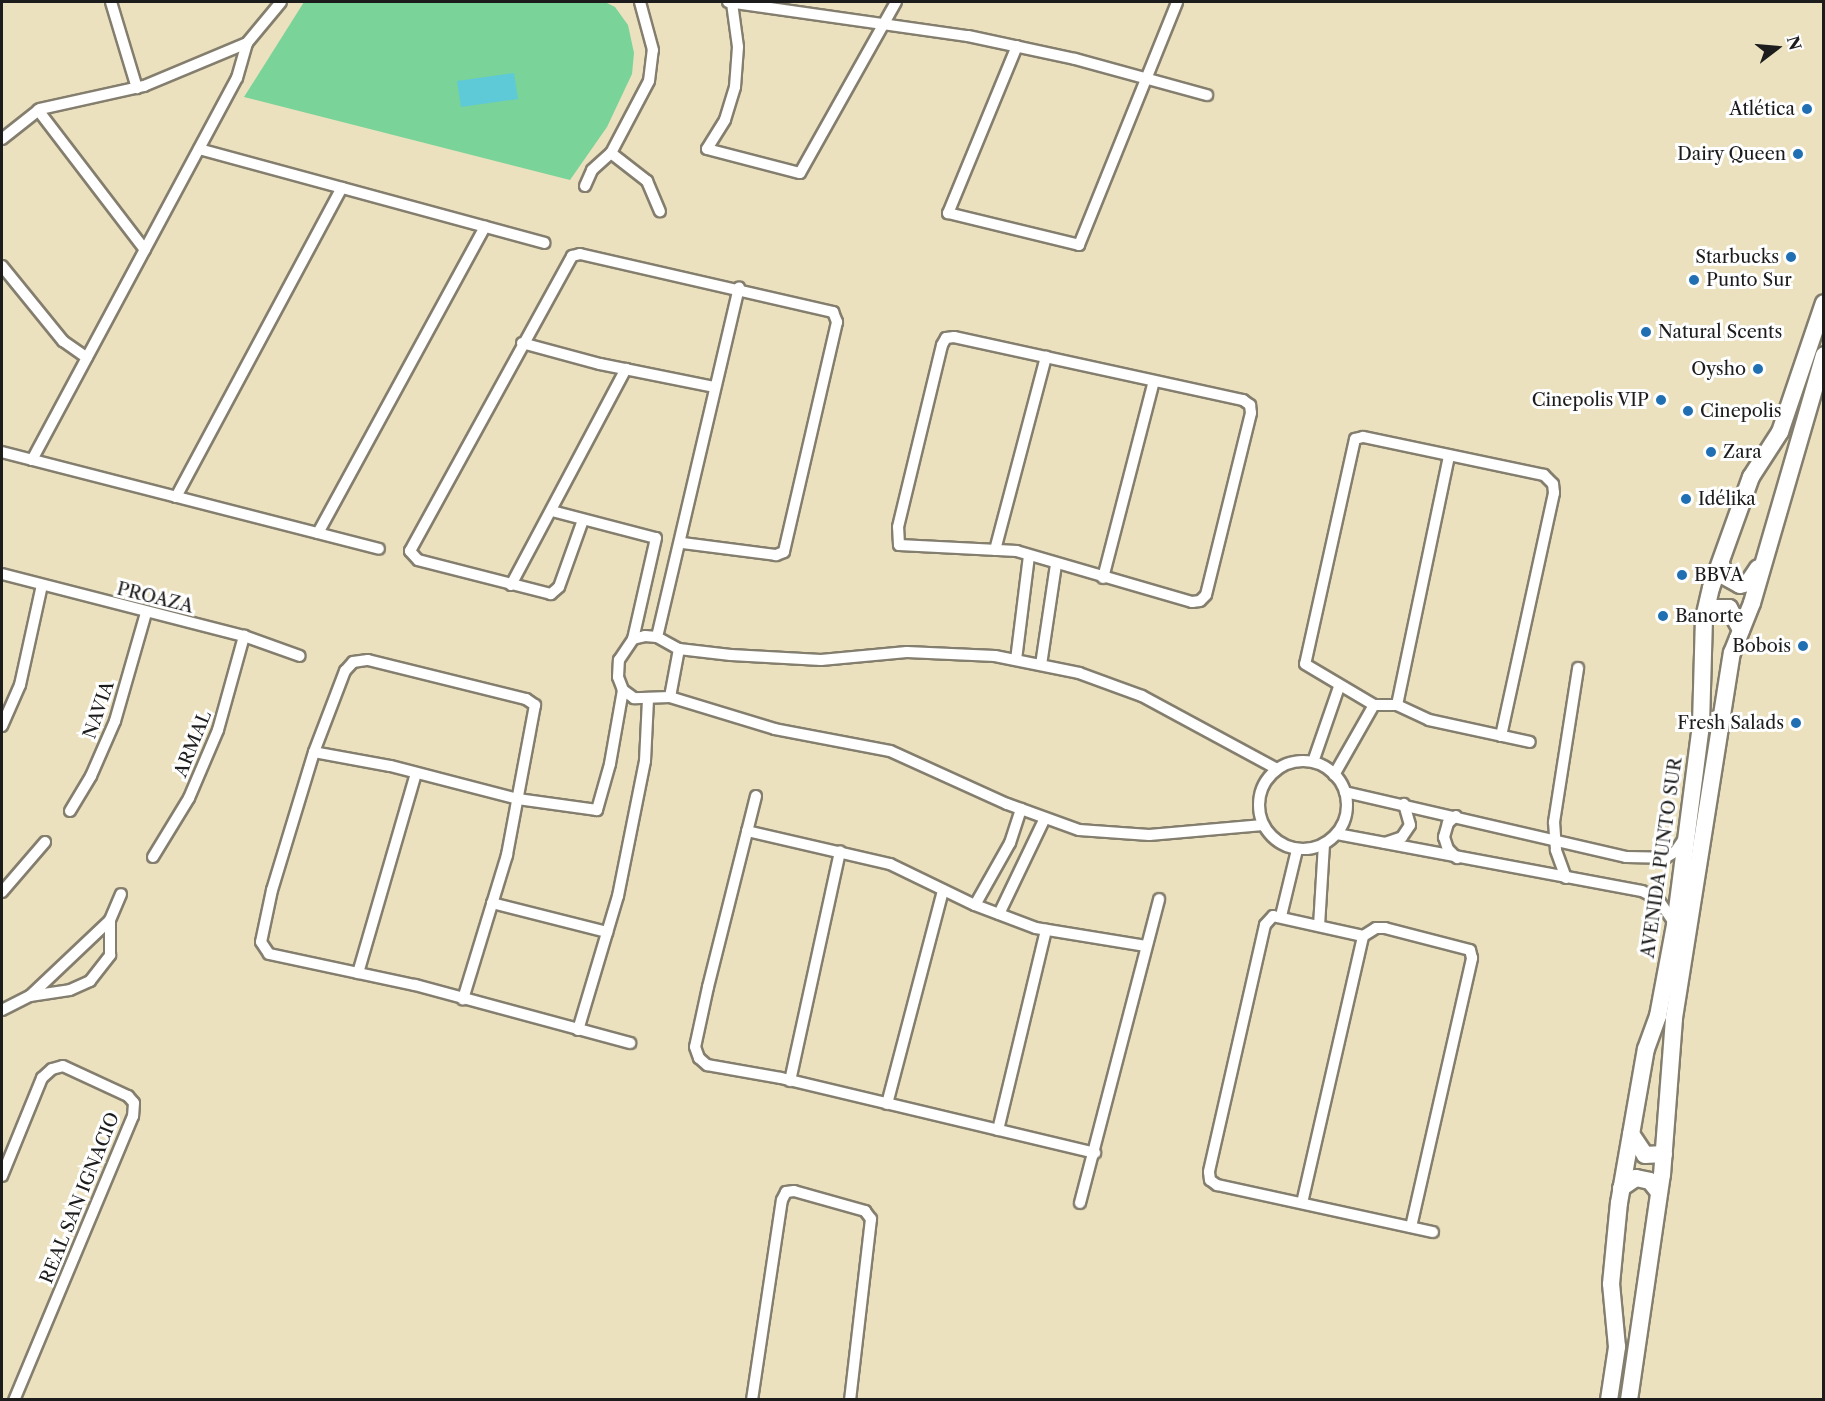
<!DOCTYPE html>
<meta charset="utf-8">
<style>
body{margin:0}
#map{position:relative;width:1825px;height:1401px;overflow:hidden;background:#ece1bf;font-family:"Libre Caslon Text",serif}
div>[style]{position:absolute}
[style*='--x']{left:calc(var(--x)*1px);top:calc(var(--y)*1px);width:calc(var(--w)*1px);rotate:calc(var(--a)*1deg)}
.green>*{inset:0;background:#7ad398}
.water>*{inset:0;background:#5ecad7}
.roads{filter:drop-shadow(2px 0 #847e6e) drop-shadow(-2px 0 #847e6e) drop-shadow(0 2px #847e6e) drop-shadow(0 -2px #847e6e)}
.minor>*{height:10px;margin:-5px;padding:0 5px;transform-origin:5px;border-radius:5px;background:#fff}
.minor>.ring{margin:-5px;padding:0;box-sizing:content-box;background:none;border:10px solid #fff;border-radius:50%}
.secondary>*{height:16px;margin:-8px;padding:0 8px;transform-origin:8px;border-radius:8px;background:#fff}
.dots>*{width:16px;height:16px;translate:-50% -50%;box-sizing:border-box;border:3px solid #fff;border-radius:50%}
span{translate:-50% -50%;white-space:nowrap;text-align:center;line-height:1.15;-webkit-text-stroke:6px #fff;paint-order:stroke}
.poi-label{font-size:18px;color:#1c1c1c}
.right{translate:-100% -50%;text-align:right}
.left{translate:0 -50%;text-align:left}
.street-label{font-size:18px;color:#1c1c1c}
.frame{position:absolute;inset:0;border:3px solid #1c1c1c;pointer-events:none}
.north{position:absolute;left:1747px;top:18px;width:60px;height:60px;-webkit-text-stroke:4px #fff;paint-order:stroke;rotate:74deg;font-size:16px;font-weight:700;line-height:24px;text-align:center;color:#1c1c1c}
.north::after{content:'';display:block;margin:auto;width:21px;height:27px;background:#1c1c1c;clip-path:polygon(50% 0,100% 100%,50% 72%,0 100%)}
</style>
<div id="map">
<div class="green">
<i style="clip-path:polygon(304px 2px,605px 2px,615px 7px,628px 25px,634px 53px,632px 74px,607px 127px,570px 180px,244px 97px)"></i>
</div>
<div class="water">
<i style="clip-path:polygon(514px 73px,518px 99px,461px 107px,457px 81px)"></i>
</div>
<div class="roads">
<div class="minor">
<i style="--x:111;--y:2;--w:90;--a:73.2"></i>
<i style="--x:728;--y:2;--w:242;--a:8.1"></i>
<i style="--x:968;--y:36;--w:109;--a:12.1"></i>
<i style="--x:1075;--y:59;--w:137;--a:15.3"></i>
<i style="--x:732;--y:3;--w:44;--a:82.2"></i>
<i style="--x:738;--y:47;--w:40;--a:94.3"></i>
<i style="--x:735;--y:87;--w:34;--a:107"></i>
<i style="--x:725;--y:120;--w:34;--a:122"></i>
<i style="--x:707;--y:149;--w:96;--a:14.5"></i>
<i style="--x:800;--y:173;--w:196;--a:-60.7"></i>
<i style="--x:1017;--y:46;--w:181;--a:112.4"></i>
<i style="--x:948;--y:213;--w:135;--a:13.7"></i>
<i style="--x:1079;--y:245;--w:262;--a:-68"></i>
<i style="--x:38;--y:110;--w:176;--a:52.6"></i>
<i style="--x:2;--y:139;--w:48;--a:-38.3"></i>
<i style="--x:40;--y:109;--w:107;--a:-12.5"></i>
<i style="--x:144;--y:86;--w:112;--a:-22.7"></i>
<i style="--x:247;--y:43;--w:53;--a:-50.3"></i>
<i style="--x:199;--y:149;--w:358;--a:15.2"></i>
<i style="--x:611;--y:153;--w:46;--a:37.9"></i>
<i style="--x:647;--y:181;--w:33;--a:67"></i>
<i style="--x:585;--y:186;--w:17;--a:-66"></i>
<i style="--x:592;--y:170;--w:25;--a:-42"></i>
<i style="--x:611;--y:153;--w:81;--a:-62.2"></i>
<i style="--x:649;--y:81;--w:31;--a:-83"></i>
<i style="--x:653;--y:50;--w:50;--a:-105.2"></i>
<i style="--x:2;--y:266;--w:97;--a:50.9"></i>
<i style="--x:63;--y:341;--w:29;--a:35"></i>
<i style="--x:954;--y:337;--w:296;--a:12.3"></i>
<i style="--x:1243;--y:400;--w:9;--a:36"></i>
<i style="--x:1250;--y:405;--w:8;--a:83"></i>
<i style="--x:1251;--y:413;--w:187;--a:103.9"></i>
<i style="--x:1206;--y:595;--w:8;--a:135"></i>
<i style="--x:1200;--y:601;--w:8;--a:173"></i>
<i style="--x:1192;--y:602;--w:182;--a:-163.8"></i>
<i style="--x:1017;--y:551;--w:118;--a:-177.1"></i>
<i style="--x:899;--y:545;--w:18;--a:-93"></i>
<i style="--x:898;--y:527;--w:187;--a:-76.4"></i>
<i style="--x:942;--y:345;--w:8;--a:-60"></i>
<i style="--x:946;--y:338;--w:8;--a:-7"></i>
<i style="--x:522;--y:343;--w:81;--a:15.1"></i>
<i style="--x:600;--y:364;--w:116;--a:11.4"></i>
<i style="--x:2;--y:452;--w:389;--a:14.4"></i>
<i style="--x:32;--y:460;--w:434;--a:-61.8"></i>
<i style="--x:237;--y:78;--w:36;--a:-74"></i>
<i style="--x:176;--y:497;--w:351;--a:-61.8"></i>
<i style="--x:552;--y:511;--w:107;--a:14.6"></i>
<i style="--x:656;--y:538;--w:104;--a:102.8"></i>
<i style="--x:583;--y:520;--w:71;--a:109.7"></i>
<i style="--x:559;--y:587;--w:11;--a:139"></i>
<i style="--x:551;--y:594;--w:137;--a:-165.7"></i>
<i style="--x:418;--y:560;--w:12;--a:-132"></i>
<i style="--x:410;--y:551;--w:337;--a:-61.2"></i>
<i style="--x:572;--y:256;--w:8;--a:-14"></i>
<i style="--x:580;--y:254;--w:260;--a:12.9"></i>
<i style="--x:833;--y:312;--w:11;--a:68"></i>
<i style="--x:837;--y:322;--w:236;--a:103"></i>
<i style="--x:784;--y:552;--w:9;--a:159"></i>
<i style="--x:776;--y:555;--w:95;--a:-172.7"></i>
<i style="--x:318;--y:533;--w:349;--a:-61.4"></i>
<i style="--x:995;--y:550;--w:200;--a:-75.2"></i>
<i style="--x:2;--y:574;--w:250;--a:14.4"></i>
<i style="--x:244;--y:636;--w:59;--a:19.7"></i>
<i style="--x:1103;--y:578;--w:203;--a:-75.5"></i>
<i style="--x:511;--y:585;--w:245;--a:-62"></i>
<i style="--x:657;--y:637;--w:359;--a:-76.8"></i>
<i style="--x:1016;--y:660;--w:105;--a:-82.9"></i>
<i style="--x:1041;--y:665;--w:101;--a:-81.5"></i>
<i style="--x:623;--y:690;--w:75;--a:100"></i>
<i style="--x:610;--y:764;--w:48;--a:105.8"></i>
<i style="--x:597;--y:810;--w:80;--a:-172.1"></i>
<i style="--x:518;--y:799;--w:132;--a:-165.5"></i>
<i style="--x:390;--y:766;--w:77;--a:-169.6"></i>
<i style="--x:314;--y:752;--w:144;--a:106.9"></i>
<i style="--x:272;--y:890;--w:53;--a:101.9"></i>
<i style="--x:261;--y:942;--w:14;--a:56"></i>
<i style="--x:269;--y:954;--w:149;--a:12"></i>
<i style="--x:415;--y:985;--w:223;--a:15.1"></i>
<i style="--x:670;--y:697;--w:49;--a:-79.4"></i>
<i style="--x:1397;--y:705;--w:254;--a:-78.2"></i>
<i style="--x:2;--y:726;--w:45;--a:-66.3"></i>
<i style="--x:20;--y:685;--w:102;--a:-77.6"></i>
<i style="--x:1501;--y:736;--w:249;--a:-77.7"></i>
<i style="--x:1554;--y:493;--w:9;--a:-96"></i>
<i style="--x:1553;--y:484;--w:13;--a:-135"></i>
<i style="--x:1544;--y:475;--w:185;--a:-168.1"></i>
<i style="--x:1363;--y:437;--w:8;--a:166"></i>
<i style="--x:1355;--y:439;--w:230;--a:102.5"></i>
<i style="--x:1305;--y:664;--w:80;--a:30.7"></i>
<i style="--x:1374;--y:705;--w:23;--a:0"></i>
<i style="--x:1397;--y:705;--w:35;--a:25"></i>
<i style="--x:1429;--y:720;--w:103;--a:12.3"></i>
<i style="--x:314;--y:752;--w:87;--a:-69.1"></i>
<i style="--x:345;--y:671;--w:12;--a:-48"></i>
<i style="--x:353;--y:662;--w:15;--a:-8"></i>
<i style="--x:368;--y:660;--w:163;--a:13.9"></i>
<i style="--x:526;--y:699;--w:11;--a:34"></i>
<i style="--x:535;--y:705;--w:153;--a:100.6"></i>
<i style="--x:507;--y:855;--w:151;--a:107"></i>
<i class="ring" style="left:1259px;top:761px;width:78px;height:78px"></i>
<i style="--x:1313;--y:762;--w:79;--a:-70.9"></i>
<i style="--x:1334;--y:775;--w:81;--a:-60.3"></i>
<i style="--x:1345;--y:792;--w:288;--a:13"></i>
<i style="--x:1626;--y:857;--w:39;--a:1"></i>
<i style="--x:1665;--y:858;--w:12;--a:-31"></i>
<i style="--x:1675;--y:852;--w:14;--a:-56"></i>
<i style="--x:756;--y:796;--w:197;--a:104.1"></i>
<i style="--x:708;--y:987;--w:61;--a:102.2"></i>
<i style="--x:695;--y:1047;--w:12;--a:70"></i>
<i style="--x:699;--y:1058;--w:11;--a:41"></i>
<i style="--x:707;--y:1065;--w:75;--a:10"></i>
<i style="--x:781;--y:1078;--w:323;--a:13.4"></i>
<i style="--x:70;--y:811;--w:41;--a:-59"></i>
<i style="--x:91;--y:776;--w:60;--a:-66.4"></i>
<i style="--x:115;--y:721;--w:112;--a:-74"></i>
<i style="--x:1456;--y:816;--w:11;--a:139"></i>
<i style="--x:1448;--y:823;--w:15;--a:106"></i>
<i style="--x:1444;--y:837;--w:13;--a:72"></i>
<i style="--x:1448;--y:849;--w:13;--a:45"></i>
<i style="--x:1263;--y:825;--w:114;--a:175"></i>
<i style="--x:1149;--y:835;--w:70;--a:-175.9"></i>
<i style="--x:1079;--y:830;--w:77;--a:-160.1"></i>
<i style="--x:1007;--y:804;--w:128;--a:-155.6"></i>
<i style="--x:890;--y:751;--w:117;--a:-169.2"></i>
<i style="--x:775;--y:729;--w:110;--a:-163.1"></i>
<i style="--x:670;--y:697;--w:36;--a:178"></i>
<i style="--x:634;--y:698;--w:14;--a:-144"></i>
<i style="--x:623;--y:690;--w:14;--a:-111"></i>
<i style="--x:618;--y:677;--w:17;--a:-87"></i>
<i style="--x:619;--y:660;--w:25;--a:-56"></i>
<i style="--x:633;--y:639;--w:12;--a:-14"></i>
<i style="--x:645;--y:636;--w:12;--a:5"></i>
<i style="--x:657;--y:637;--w:25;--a:29"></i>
<i style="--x:679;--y:649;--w:52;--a:6.6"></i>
<i style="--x:731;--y:655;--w:90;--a:3.2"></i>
<i style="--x:821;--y:660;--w:86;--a:-5.3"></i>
<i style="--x:907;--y:652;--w:88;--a:2.6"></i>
<i style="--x:995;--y:656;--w:86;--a:11.4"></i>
<i style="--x:1079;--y:673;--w:67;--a:20.1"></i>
<i style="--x:1142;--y:696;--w:153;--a:28.4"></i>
<i style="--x:747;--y:831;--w:147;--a:13"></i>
<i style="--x:890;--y:864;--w:94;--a:25.8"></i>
<i style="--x:975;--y:905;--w:65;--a:20.7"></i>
<i style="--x:1036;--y:928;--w:111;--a:9.3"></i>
<i style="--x:1337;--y:834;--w:310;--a:10.6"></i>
<i style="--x:1642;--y:891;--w:18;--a:27"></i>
<i style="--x:1658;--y:899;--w:30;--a:56"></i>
<i style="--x:1385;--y:843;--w:18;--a:-19"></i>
<i style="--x:1402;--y:837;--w:14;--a:-56"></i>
<i style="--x:1410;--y:825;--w:22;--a:-106"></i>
<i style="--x:153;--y:857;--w:69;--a:-58.6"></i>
<i style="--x:189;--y:798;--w:74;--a:-66.9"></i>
<i style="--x:218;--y:730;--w:98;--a:-74.5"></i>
<i style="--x:1566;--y:878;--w:30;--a:-110"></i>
<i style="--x:1556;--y:850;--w:28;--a:-94"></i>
<i style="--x:1554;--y:822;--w:156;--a:-81.1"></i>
<i style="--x:2;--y:892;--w:66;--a:-49.3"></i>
<i style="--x:492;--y:903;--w:119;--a:14.2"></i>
<i style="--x:975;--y:905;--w:71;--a:-60.6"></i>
<i style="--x:1010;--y:843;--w:36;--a:-72"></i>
<i style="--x:999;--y:914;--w:106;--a:-64.4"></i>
<i style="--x:1281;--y:916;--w:68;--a:-76.4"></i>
<i style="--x:1319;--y:926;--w:81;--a:-86.5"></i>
<i style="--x:358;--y:973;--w:208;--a:-73.8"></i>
<i style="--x:30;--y:996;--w:40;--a:-8.5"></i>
<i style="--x:70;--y:990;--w:22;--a:-24"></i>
<i style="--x:90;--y:981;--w:33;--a:-52"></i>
<i style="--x:110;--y:955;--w:35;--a:-90"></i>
<i style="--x:2;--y:1010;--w:31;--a:-27"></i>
<i style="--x:30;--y:996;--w:110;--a:-43.5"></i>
<i style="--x:110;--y:920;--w:28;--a:-67"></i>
<i style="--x:578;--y:1030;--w:140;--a:-73.4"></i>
<i style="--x:618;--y:896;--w:138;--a:-78.7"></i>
<i style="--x:645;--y:761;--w:62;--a:-87.2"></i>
<i style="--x:790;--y:1081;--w:235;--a:-77.7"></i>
<i style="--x:887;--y:1104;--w:221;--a:-75.3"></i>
<i style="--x:998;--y:1130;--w:206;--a:-76.5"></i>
<i style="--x:2;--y:1176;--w:106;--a:-67.8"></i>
<i style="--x:42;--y:1078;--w:13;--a:-42"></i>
<i style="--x:52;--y:1069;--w:11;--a:-15"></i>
<i style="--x:63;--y:1066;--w:72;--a:24.8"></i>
<i style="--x:128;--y:1096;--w:9;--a:49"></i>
<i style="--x:134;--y:1103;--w:13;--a:94"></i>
<i style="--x:133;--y:1116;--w:308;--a:112.7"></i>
<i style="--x:1080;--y:1203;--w:314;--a:-75.4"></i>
<i style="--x:1302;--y:1203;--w:274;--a:-77.1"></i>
<i style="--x:1411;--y:1227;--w:276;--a:-77.2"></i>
<i style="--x:1472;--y:958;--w:8;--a:-104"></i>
<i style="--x:1470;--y:950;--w:88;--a:-165.5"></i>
<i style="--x:1385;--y:928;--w:9;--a:180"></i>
<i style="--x:1376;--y:928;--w:15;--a:148"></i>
<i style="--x:1363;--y:936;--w:92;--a:-167.5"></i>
<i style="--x:1273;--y:916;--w:12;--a:132"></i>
<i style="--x:1265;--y:925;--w:253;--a:102.8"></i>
<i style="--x:1209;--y:1172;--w:8;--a:83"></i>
<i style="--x:1210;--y:1180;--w:9;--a:36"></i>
<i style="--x:1217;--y:1185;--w:221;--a:12.3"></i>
<i style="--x:752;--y:1400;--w:202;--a:-81.5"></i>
<i style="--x:782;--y:1200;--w:9;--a:-63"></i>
<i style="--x:786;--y:1192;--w:8;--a:-7"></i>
<i style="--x:794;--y:1191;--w:74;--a:15.7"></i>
<i style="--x:865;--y:1211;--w:10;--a:53"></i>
<i style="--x:871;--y:1219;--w:182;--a:96.6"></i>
</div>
<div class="secondary">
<i style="--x:1721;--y:563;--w:13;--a:77"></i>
<i style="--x:1724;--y:576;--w:18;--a:29"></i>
<i style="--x:1740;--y:585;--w:8;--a:-14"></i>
<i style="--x:1748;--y:583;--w:18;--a:-56"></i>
<i style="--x:1704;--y:618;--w:16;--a:-38"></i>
<i style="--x:1717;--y:608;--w:12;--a:0"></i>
<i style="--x:1729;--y:608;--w:25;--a:61"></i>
<i style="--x:1631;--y:1134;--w:25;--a:56"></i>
<i style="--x:1645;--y:1155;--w:19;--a:-3"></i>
<i style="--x:1621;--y:1188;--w:18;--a:-34"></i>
<i style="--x:1636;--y:1178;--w:14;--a:12"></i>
<i style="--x:1650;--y:1181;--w:14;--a:51"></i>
<i style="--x:1609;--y:1400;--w:54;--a:-81.4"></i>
<i style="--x:1617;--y:1347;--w:63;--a:-95.4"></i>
<i style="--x:1611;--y:1284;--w:81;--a:-84.4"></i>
<i style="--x:1619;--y:1203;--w:156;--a:-80.1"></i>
<i style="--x:1646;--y:1049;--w:35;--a:-70"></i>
<i style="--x:1658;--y:1016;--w:93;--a:-79.4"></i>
<i style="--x:1675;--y:925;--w:202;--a:-82.6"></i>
<i style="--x:1701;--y:725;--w:107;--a:-88.4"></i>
<i style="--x:1704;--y:618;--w:31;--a:-77"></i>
<i style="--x:1711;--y:588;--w:118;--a:-70.2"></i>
<i style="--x:1751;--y:477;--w:54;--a:-57.2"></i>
<i style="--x:1780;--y:432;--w:136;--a:-71.2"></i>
<i style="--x:1629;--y:1400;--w:227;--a:-81.7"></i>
<i style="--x:1662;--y:1175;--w:157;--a:-85.6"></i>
<i style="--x:1674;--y:1018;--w:370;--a:-81"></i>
<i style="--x:1732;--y:653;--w:54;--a:-68.2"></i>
<i style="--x:1752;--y:603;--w:258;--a:-73.8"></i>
</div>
</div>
<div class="dots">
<i style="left:1807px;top:109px;background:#1f6fb2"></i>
<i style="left:1798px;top:154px;background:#1f6fb2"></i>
<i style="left:1791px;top:257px;background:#1f6fb2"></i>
<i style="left:1694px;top:280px;background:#1f6fb2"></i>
<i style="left:1646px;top:332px;background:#1f6fb2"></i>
<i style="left:1758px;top:369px;background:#1f6fb2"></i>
<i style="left:1661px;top:400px;background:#1f6fb2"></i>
<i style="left:1688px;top:411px;background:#1f6fb2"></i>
<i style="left:1711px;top:452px;background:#1f6fb2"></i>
<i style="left:1686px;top:499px;background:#1f6fb2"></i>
<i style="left:1682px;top:575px;background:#1f6fb2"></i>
<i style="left:1663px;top:616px;background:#1f6fb2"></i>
<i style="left:1803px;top:646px;background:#1f6fb2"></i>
<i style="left:1796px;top:723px;background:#1f6fb2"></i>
</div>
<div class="poi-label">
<span class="right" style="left:1795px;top:109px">Atlética</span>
<span class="right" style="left:1786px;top:154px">Dairy Queen</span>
<span class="right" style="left:1779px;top:257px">Starbucks</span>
<span class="left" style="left:1706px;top:280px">Punto Sur</span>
<span class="left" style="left:1658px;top:332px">Natural Scents</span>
<span class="right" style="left:1746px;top:369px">Oysho</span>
<span class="right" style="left:1649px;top:400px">Cinepolis VIP</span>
<span class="left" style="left:1700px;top:411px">Cinepolis</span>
<span class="left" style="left:1723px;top:452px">Zara</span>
<span class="left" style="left:1698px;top:499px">Idélika</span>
<span class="left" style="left:1694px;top:575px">BBVA</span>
<span class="left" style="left:1675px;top:616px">Banorte</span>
<span class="right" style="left:1791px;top:646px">Bobois</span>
<span class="right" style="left:1784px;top:723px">Fresh Salads</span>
</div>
<div class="street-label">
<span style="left:155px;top:598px;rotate:14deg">PROAZA</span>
<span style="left:99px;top:710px;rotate:-71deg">NAVIA</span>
<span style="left:193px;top:744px;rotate:-68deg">ARMAL</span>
<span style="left:1662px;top:858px;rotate:-82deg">AVENIDA PUNTO SUR</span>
<span style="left:80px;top:1198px;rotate:-68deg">REAL SAN IGNACIO</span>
</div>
<div class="frame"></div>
<div class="north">N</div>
</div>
